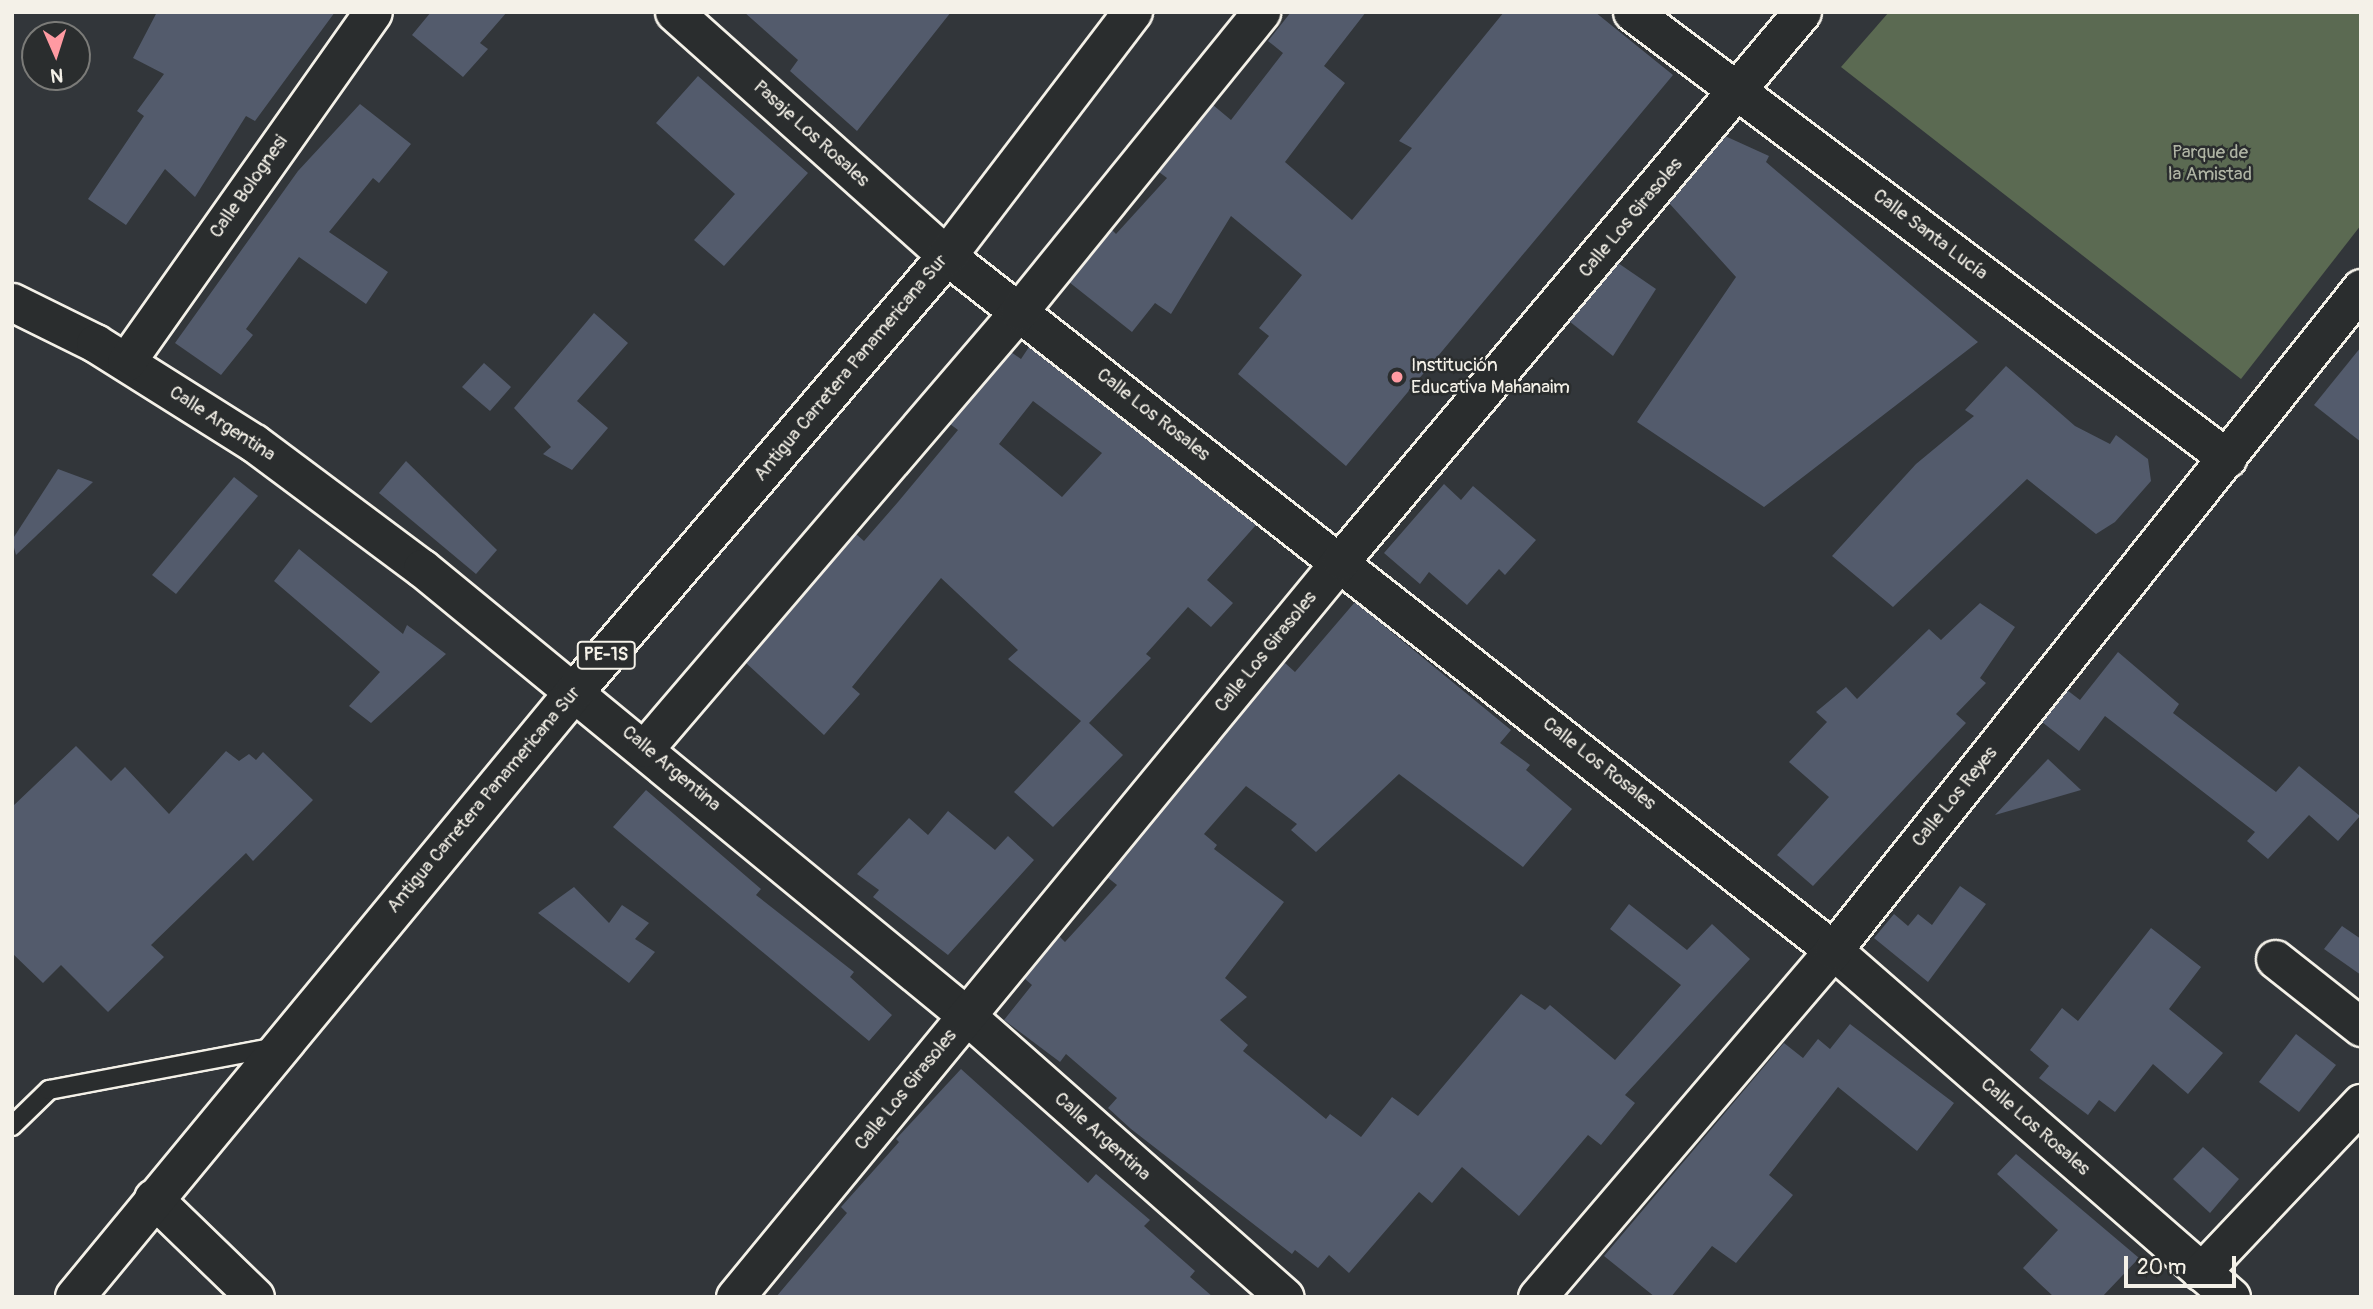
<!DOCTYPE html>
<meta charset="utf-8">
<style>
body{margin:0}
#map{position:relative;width:2373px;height:1309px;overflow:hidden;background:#32363a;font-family:Pangolin,sans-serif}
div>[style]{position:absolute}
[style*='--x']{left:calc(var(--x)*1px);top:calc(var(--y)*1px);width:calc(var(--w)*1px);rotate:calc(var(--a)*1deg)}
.green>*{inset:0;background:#5b6a52}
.building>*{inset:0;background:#535b6c}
.roads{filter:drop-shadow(2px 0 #f4f1e8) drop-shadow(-2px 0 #f4f1e8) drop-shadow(0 2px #f4f1e8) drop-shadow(0 -2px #f4f1e8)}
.service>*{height:18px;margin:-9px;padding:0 9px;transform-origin:9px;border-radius:9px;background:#2a2d2e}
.minor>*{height:37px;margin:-18.5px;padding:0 18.5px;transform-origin:18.5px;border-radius:18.5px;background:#2a2d2e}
.trunk>*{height:38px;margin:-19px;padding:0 19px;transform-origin:19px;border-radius:19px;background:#2a2d2e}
.dots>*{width:19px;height:19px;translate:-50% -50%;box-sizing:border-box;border:4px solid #2a2d2e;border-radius:50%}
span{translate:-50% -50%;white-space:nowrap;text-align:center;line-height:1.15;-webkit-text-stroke:5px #2a2d2e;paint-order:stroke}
.shield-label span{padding:2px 5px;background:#2a2d2e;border:2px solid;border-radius:5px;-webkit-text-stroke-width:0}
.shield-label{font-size:18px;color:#f4f1e8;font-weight:700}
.street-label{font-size:19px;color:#f4f1e8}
.park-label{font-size:19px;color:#afb4a4}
.poi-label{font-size:19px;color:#f4f1e8}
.left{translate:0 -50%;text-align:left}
.frame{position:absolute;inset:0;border:14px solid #f4f1e8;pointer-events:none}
.north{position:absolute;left:21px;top:21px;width:70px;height:70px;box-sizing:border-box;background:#2a2d2e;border:2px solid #7b7b78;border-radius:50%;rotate:177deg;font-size:19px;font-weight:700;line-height:28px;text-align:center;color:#f4f1e8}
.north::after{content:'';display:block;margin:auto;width:24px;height:32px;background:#ff9aa2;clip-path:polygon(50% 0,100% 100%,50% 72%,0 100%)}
.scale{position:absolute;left:2124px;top:1256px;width:112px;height:32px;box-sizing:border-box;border:4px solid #f4f1e8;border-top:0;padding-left:9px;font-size:21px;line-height:24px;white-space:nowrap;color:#f4f1e8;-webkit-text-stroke:5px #2a2d2e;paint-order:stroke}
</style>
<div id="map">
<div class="green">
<i style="clip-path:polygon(1889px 12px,2361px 12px,2361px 225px,2241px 379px,1841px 67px)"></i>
</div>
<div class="building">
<i style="clip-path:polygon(157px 12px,335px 12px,255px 121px,246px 116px,195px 197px,165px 169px,126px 225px,88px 199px,144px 116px,137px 111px,164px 74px,133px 58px)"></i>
<i style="clip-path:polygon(431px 12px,507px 12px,480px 43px,488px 49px,463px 77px,412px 35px)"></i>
<i style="clip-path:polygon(744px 12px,951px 12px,857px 131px,790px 71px,798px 60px)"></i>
<i style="clip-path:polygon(1291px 12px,1366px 12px,1324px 66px,1345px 83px,1285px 162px,1352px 220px,1412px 148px,1399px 141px,1504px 12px,1595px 12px,1673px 75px,1346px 466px,1238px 374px,1269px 336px,1259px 328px,1302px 275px,1231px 216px,1171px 314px,1155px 303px,1132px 332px,1069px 282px,1112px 230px,1116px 234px,1167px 178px,1159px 172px,1213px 105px,1231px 120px,1283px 53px,1268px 41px)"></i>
<i style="clip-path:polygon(698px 76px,808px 173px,724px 266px,694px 240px,735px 194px,656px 123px)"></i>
<i style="clip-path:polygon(360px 104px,411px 144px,379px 183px,373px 178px,329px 232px,388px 272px,366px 304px,299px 257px,246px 329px,253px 335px,221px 375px,175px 343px,298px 171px)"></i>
<i style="clip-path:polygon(1725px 136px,1769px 156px,1766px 162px,1978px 342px,1764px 507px,1637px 422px,1736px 277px,1669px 203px)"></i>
<i style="clip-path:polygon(1618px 263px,1656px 289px,1613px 356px,1569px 321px)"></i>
<i style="clip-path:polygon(594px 313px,628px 343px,577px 401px,608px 428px,572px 470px,543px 454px,551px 447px,514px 408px)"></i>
<i style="clip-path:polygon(evenodd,1029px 347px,1256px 525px,1207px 580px,1233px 603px,1211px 627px,1188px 607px,1146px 654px,1151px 658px,1089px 723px,1123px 755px,1053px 827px,1014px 792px,1081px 721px,1008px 659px,1018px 650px,941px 578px,852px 687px,860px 694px,824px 735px,746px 663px,856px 534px,864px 541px,898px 502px,958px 430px,950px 424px,1011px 352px,1021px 359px,1029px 347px,1033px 401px,1102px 453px,1062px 497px,999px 444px,1033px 401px)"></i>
<i style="clip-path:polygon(2361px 347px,2361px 442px,2314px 405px)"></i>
<i style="clip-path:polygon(484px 363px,511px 387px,490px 411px,462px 387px)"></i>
<i style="clip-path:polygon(2006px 366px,2075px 426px,2110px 444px,2116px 435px,2148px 459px,2151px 481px,2115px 522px,2096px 534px,2027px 479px,1893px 607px,1832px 556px,1916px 464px,1974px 416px,1965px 410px)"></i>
<i style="clip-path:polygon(406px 461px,497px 550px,476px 574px,379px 493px)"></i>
<i style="clip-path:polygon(58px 469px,93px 482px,16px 555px,12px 540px)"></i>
<i style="clip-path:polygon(234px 477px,258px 496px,176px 594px,152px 575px)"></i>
<i style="clip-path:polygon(1444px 484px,1461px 500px,1473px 486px,1536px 540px,1505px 575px,1499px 569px,1467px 605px,1429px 572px,1420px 584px,1384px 553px)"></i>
<i style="clip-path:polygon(299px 549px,403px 634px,407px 625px,446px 654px,371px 723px,349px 706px,380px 672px,274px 581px)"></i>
<i style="clip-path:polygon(1355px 602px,1511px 730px,1500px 743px,1530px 765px,1526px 770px,1572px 809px,1523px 867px,1399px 774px,1316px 852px,1291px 830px,1297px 824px,1246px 786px,1204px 834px,1217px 845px,1214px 849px,1284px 902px,1225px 978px,1247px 997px,1220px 1020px,1248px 1045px,1243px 1051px,1326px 1119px,1330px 1114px,1361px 1137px,1392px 1097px,1418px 1116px,1521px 994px,1545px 1010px,1550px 1005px,1615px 1060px,1681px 985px,1610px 929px,1629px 904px,1687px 950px,1712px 924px,1750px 959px,1625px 1095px,1635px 1103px,1601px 1145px,1588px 1135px,1519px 1216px,1462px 1167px,1432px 1203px,1419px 1192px,1349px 1273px,1329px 1255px,1318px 1268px,1295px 1250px,1292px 1254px,1131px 1129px,1108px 1108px,1117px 1098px,1066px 1054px,1060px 1062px,1004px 1020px,1032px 985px,1024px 978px,1059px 936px,1065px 942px,1117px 885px,1107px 877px,1274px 674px,1285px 663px,1295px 672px)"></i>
<i style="clip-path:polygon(1980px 603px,2015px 627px,1980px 678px,1986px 683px,1956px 714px,1966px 723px,1813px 886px,1777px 855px,1829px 797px,1789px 762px,1827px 722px,1816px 712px,1846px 687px,1857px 699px,1929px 629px,1941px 640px)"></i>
<i style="clip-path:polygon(2118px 652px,2179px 704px,2173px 713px,2276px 792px,2299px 766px,2360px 816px,2338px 841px,2309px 815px,2268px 859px,2247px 841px,2255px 832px,2105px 716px,2079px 751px,2042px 722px,2067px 690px,2080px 700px)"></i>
<i style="clip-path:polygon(76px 746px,111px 781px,125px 767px,169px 814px,226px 751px,239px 761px,249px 754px,256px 760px,263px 752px,313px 800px,253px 861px,246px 853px,151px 945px,164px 957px,108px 1012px,61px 965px,43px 983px,12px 953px,12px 807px)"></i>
<i style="clip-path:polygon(2048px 759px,2081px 790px,1995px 815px)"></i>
<i style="clip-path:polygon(646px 790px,761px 889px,756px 895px,854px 972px,850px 977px,892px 1015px,869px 1041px,613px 827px)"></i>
<i style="clip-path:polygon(948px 811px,995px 850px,1008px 836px,1034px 860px,948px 955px,873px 897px,879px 890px,857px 874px,909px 818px,928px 835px)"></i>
<i style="clip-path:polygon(1960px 886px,1986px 904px,1928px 982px,1874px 938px,1894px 914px,1908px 926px,1918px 914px,1932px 925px)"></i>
<i style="clip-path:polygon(574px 887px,609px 923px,622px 905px,649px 923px,635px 939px,655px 952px,629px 983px,538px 913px)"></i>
<i style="clip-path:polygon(2342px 926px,2361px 939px,2361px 975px,2324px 949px)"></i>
<i style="clip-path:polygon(2151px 928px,2201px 967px,2169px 1009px,2223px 1053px,2188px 1094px,2153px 1064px,2115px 1112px,2099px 1100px,2088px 1115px,2039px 1078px,2049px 1066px,2030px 1050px,2062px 1008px,2078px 1021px)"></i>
<i style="clip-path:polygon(1850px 1024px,1954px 1103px,1917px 1151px,1838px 1087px,1769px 1175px,1793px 1195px,1736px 1263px,1712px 1246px,1671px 1297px,1655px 1297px,1604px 1256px,1784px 1043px,1803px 1058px,1818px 1039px,1830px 1049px)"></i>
<i style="clip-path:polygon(2296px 1034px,2336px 1065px,2299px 1112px,2259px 1082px)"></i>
<i style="clip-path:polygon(961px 1069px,1088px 1183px,1096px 1174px,1150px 1220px,1144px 1226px,1195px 1271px,1190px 1277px,1213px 1297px,776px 1297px,847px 1213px,841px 1207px,899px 1142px,896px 1139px)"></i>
<i style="clip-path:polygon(2203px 1147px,2239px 1179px,2210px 1213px,2173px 1179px)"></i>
<i style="clip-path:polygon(2016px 1154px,2139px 1258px,2102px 1297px,2054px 1297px,2023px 1268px,2058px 1230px,1997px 1174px)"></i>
</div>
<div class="roads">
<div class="service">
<i style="--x:12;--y:1126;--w:52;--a:-44.2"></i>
<i style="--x:49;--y:1090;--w:231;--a:-10.7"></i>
</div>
<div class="minor">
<i style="--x:674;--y:12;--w:366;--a:41.8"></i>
<i style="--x:947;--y:256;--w:1125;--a:38.07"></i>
<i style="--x:1833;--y:950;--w:528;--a:41.08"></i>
<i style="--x:1632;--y:12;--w:744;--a:36.85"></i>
<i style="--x:12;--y:302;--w:93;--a:26.3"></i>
<i style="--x:95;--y:343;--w:188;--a:32.2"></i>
<i style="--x:254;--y:443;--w:209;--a:36.7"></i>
<i style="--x:422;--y:568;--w:705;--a:39.42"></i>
<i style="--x:967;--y:1016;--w:424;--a:41.5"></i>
<i style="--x:126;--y:362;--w:428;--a:-54.8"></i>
<i style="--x:645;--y:748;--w:575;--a:-49.44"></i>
<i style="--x:1019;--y:311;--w:385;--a:-51"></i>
<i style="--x:2275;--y:959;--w:110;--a:38.3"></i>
<i style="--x:153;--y:1198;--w:142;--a:44.1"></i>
<i style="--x:2201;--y:1272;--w:233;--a:-46.6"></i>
<i style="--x:735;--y:1297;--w:954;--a:-50.57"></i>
<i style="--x:1341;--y:560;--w:716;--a:-49.93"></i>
<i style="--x:1537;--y:1297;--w:456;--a:-49.5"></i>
<i style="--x:1833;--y:950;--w:847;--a:-51.42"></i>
</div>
<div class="trunk">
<i style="--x:75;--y:1297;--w:787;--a:-50.46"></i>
<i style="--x:576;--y:690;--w:571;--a:-49.47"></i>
<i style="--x:947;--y:256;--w:307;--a:-52.7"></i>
</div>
</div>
<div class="dots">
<i style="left:1397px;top:377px;background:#ff9aa2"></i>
</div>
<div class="shield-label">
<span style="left:606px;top:655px">PE-1S</span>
</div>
<div class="street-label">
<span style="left:811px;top:134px;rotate:42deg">Pasaje Los Rosales</span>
<span style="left:249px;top:187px;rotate:-55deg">Calle Bolognesi</span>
<span style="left:1631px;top:218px;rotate:-50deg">Calle Los Girasoles</span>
<span style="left:1930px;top:235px;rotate:37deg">Calle Santa Lucía</span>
<span style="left:851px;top:368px;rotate:-50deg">Antigua Carretera Panamericana Sur</span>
<span style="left:1153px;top:415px;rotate:38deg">Calle Los Rosales</span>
<span style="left:222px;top:424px;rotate:33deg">Calle Argentina</span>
<span style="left:1266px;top:652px;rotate:-51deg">Calle Los Girasoles</span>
<span style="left:1599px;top:764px;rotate:38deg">Calle Los Rosales</span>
<span style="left:671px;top:769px;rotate:40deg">Calle Argentina</span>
<span style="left:1955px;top:797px;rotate:-51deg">Calle Los Reyes</span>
<span style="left:484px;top:800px;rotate:-50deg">Antigua Carretera Panamericana Sur</span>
<span style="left:906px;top:1090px;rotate:-51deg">Calle Los Girasoles</span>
<span style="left:2035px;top:1127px;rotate:41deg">Calle Los Rosales</span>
<span style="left:1102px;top:1137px;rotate:42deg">Calle Argentina</span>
</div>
<div class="park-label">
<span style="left:2210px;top:164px">Parque de<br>la Amistad</span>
</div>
<div class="poi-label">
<span class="left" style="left:1411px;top:377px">Institución<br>Educativa Mahanaim</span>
</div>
<div class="frame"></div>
<div class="north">N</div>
<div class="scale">20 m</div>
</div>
